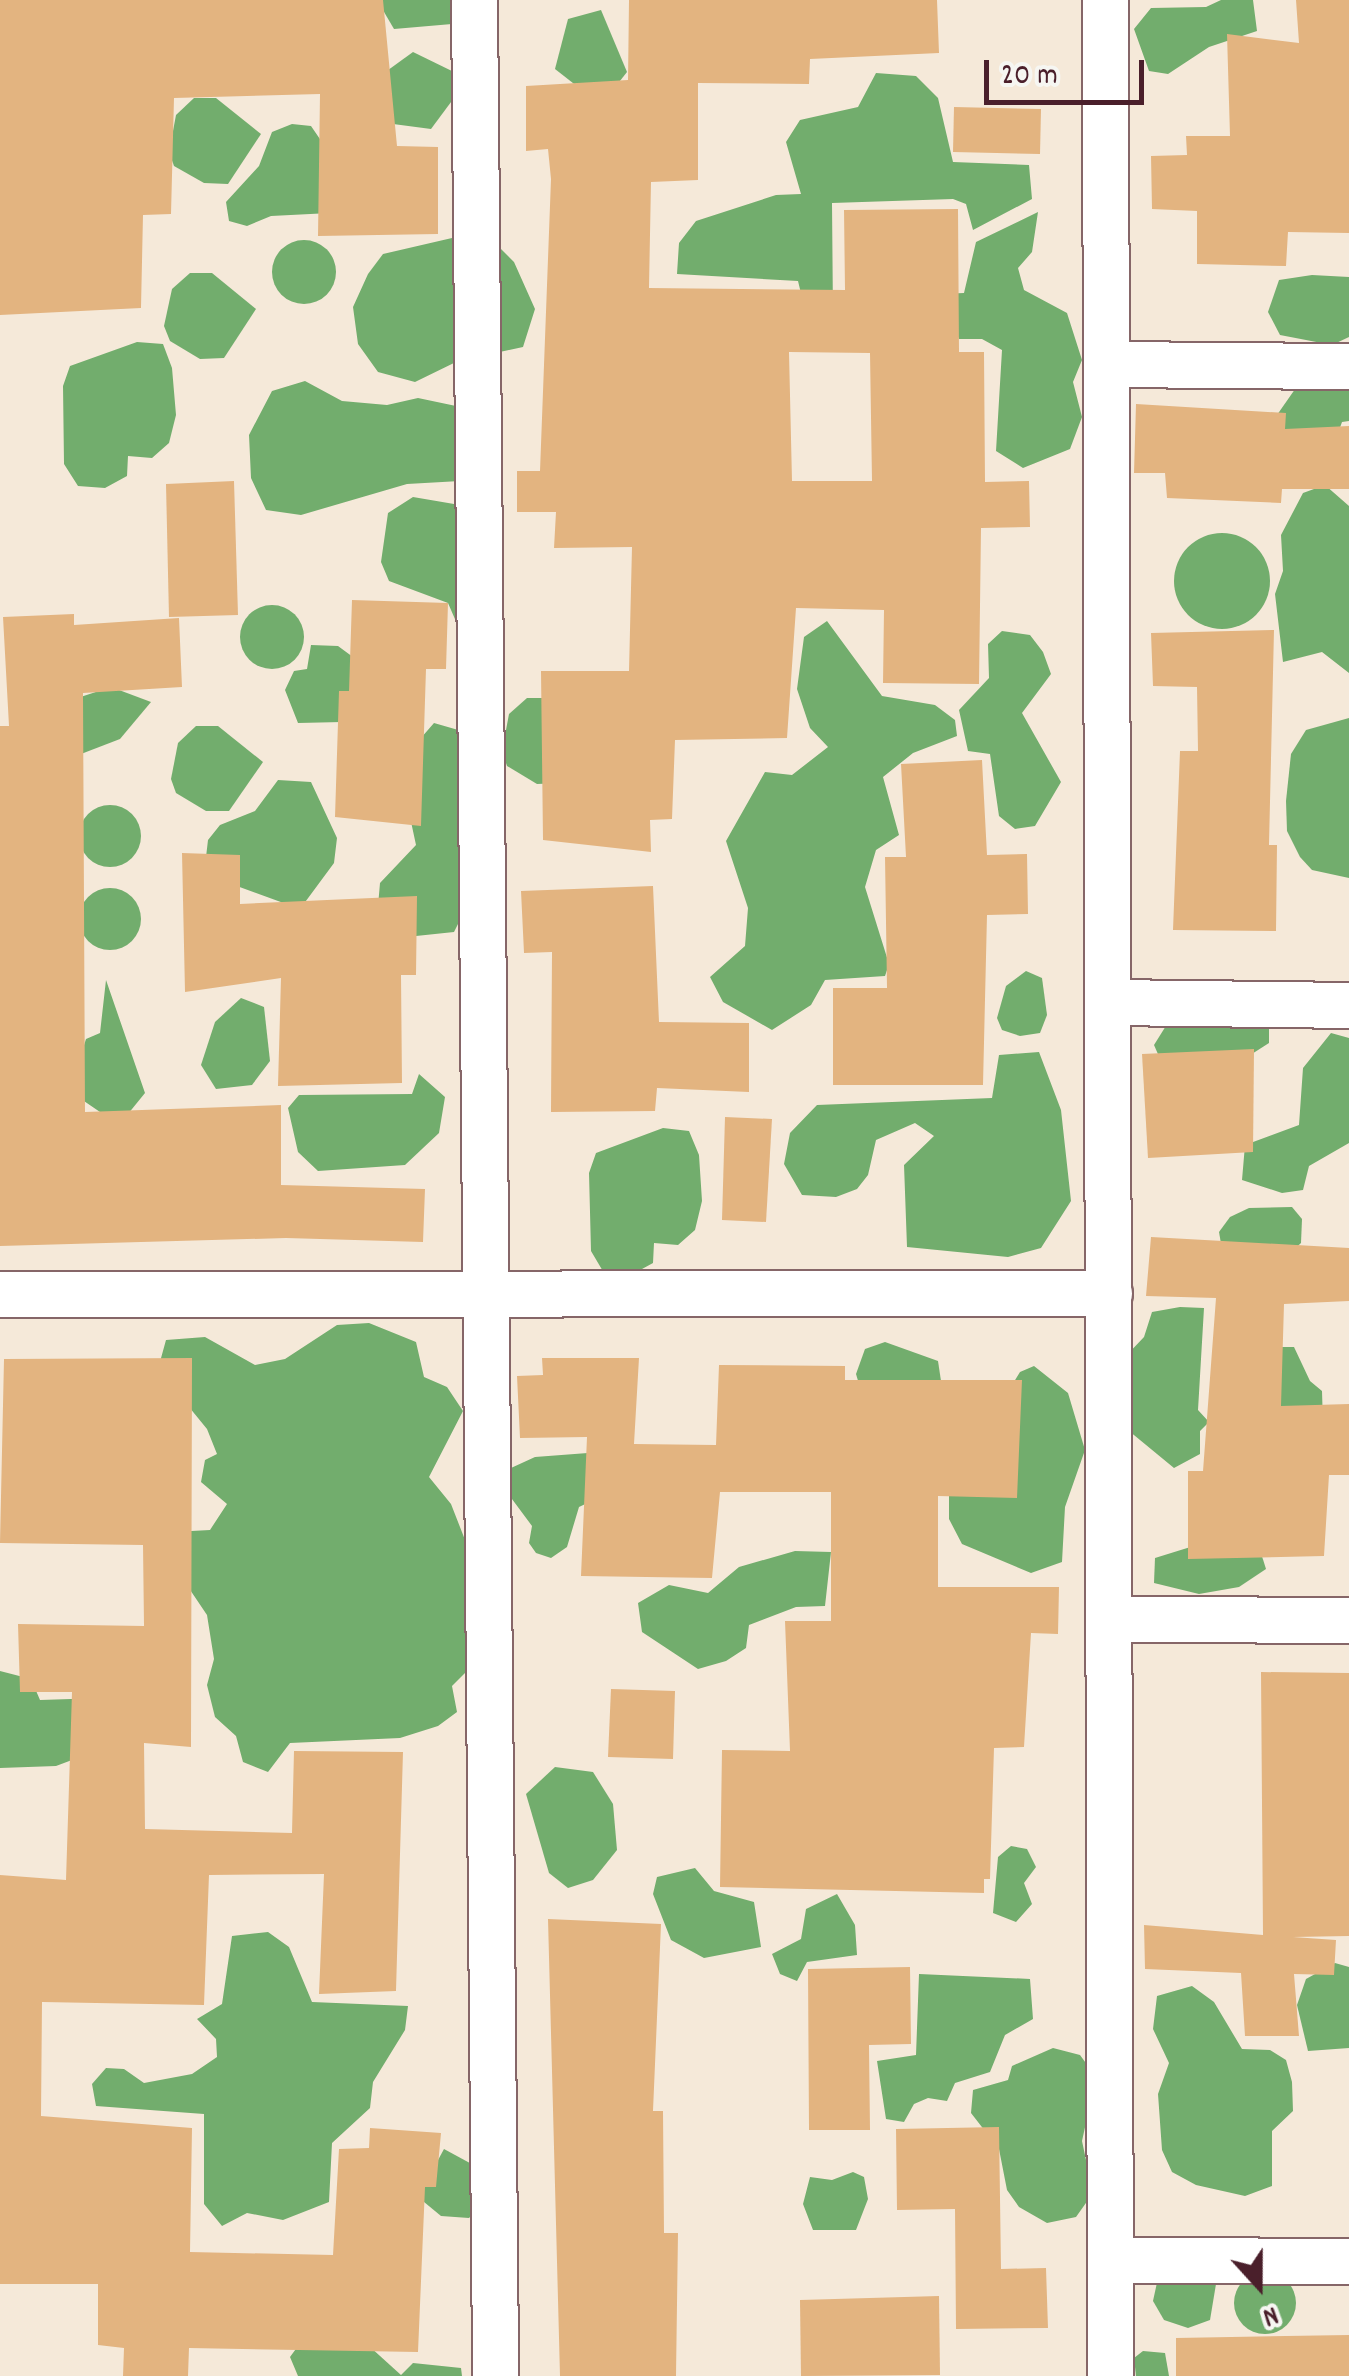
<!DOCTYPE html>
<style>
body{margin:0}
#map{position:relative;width:1349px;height:2376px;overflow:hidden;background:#f5e9d9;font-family:Dekko,sans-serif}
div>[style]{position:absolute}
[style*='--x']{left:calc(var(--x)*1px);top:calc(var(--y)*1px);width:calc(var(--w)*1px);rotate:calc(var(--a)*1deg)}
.forest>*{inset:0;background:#72ad6d}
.round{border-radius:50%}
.building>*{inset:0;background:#e3b480}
.roads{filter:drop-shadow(2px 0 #866668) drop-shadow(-2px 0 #866668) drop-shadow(0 2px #866668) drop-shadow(0 -2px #866668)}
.street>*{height:45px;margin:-22.5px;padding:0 22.5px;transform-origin:22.5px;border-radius:22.5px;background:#fff}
span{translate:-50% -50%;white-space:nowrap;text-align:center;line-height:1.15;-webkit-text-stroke:9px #f6f6f2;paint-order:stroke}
.north{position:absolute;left:1209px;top:2236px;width:100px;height:100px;-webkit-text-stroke:8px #f6f6f2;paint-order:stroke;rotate:159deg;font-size:28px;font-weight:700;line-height:40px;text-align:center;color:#4a1f2b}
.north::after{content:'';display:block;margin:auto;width:35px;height:45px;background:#4a1f2b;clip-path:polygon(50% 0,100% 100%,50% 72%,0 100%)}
.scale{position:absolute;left:984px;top:60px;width:160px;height:45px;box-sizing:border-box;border:5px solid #4a1f2b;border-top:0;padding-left:12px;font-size:30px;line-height:35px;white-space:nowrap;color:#4a1f2b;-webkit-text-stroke:8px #f6f6f2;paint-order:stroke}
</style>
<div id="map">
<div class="forest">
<i style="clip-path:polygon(377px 0,453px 0,452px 24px,394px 29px)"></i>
<i style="clip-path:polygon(1221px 0,1253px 0,1257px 31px,1209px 47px,1168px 74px,1149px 71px,1134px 29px,1151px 8px,1206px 7px)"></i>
<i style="clip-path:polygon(601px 10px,627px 72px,601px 105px,555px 69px,568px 19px)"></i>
<i style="clip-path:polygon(413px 52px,456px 73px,454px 98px,431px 129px,378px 122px,384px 73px)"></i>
<i style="clip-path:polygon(876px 73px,916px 76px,938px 98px,953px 162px,1029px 165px,1032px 199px,973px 230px,966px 204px,953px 199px,832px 203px,833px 316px,805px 310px,798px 281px,677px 274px,679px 243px,696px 221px,776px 195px,801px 194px,786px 142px,800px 120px,858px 107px)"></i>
<i style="clip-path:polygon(194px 98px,216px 98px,261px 134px,228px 184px,204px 183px,174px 166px,169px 152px,176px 115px)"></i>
<i style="clip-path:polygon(292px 124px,311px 126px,337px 164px,330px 213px,271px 216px,247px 226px,229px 221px,226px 202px,259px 166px,272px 132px)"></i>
<i style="clip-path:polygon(1038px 212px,1032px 252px,1018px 268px,1024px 290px,1067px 313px,1082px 360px,1073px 382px,1082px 417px,1070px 449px,1023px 468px,996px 451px,1002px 350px,982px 339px,959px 339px,940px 294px,964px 293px,976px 242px)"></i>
<i style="clip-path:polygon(452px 238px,492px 240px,514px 262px,535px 309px,523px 347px,458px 361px,415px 382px,378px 372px,358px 344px,353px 307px,368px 274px,383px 254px)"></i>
<i class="round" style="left:272px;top:240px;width:64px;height:64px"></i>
<i style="clip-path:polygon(190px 273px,212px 273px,256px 309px,224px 358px,200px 359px,170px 341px,164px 326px,172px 289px)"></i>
<i style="clip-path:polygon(1312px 275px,1349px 277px,1349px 337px,1332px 345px,1280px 335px,1268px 312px,1279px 280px)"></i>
<i style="clip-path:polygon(137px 342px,163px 344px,172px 368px,176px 415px,169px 443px,152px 458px,128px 456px,127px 476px,105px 488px,78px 486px,64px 464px,63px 386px,70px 366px)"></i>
<i style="clip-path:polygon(1349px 380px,1349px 421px,1342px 422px,1328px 461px,1270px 425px,1300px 382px)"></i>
<i style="clip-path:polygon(305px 381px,342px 401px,387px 405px,418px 398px,456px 406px,460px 481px,407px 484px,301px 515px,266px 510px,251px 478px,249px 435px,272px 391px)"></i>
<i style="clip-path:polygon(1325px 485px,1349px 506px,1349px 673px,1322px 652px,1283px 662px,1275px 594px,1283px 571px,1281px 535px,1303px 493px)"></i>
<i style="clip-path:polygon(413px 497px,454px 504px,491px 546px,461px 633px,448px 603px,389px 581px,381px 562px,388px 513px)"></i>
<i class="round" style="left:1174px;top:533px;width:96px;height:96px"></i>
<i class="round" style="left:240px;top:605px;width:64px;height:64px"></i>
<i style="clip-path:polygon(827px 621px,882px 696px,935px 705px,955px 720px,957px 736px,913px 753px,883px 777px,899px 835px,876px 850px,865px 887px,889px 964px,885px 976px,825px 980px,811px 1005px,772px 1030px,723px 1002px,710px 977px,745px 946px,748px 908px,726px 841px,765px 772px,792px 775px,828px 747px,810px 728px,797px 689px,804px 637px)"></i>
<i style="clip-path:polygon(1002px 631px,1030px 635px,1043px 652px,1051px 674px,1022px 713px,1061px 782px,1035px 826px,1015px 829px,999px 816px,990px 754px,968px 751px,959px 710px,989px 678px,988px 644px)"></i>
<i style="clip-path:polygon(311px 645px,338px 646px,357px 660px,342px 722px,298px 723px,285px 690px,294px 671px,307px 669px)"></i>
<i style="clip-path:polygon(111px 687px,151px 702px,120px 739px,55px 764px,41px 710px)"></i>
<i style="clip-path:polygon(527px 698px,549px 698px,561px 783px,537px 784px,507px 766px,502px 751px,509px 714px)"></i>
<i style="clip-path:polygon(1349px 718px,1349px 878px,1312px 870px,1300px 857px,1287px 831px,1286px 801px,1291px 754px,1306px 730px)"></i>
<i style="clip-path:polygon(434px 723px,479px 736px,466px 908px,454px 932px,416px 936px,376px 929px,380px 883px,416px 845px,407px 803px,414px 746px)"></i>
<i style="clip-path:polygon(196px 726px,218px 726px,263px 762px,229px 811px,206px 811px,176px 793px,171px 779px,178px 743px)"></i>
<i style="clip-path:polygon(278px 780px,311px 782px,337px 838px,334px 863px,300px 909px,204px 874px,208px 840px,220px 825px,255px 811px)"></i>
<i class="round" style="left:79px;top:805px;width:62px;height:62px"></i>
<i class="round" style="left:79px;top:888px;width:62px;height:62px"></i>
<i style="clip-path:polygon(1026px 971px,1042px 978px,1047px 1015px,1040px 1033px,1020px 1036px,1002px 1030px,997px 1018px,1006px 986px)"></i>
<i style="clip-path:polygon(106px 980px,145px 1093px,119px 1125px,81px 1099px,78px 1064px,86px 1039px,100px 1033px)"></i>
<i style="clip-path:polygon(241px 998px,264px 1007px,270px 1061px,252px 1085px,216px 1089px,201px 1065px,215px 1022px)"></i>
<i style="clip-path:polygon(1237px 1015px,1269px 1027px,1269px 1043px,1244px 1059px,1161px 1061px,1154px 1045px,1169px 1021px,1218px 1018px,1226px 1027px)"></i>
<i style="clip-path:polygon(1331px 1033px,1349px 1038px,1349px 1143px,1309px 1166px,1303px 1190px,1282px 1193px,1242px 1180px,1245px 1145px,1299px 1125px,1303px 1068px)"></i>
<i style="clip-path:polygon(1039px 1052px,1061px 1110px,1071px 1201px,1041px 1248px,1008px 1257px,907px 1247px,904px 1165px,934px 1136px,915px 1123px,876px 1140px,868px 1175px,857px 1189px,836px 1197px,802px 1195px,784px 1164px,790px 1133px,817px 1105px,992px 1098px,999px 1055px)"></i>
<i style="clip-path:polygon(419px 1074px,445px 1097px,439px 1133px,405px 1165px,318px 1171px,298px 1152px,288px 1108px,299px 1095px,412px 1094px)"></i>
<i style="clip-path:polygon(663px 1128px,689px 1131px,699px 1155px,702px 1201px,695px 1230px,678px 1245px,654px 1243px,653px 1263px,631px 1275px,604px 1273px,591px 1251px,589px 1173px,596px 1153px)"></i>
<i style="clip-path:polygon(1292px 1207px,1302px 1219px,1301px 1243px,1274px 1268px,1223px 1255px,1219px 1232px,1230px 1217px,1249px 1208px)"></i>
<i style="clip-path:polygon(1180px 1307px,1204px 1308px,1198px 1410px,1209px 1422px,1200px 1431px,1200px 1454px,1174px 1468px,1123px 1426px,1125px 1357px,1144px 1337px,1152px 1312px)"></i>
<i style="clip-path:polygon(369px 1323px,416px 1342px,424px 1377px,447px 1387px,463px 1411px,429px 1477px,451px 1504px,467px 1545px,468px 1670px,452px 1686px,457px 1712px,438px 1726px,400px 1738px,290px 1743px,268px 1772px,243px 1762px,236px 1736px,215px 1717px,207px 1685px,214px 1659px,207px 1615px,174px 1566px,173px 1532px,210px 1530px,227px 1504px,201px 1482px,205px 1460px,217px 1454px,207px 1429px,158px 1369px,166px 1340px,205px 1337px,255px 1365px,285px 1359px,337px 1325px)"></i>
<i style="clip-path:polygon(885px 1342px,938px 1361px,941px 1381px,862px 1394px,856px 1374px,865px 1349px)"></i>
<i style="clip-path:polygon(1270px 1347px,1294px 1347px,1310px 1381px,1322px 1391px,1323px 1424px,1218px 1432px)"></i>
<i style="clip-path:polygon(1034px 1366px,1068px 1393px,1085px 1450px,1065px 1507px,1062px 1562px,1031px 1573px,962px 1544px,949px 1519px,949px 1488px,1020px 1372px)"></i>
<i style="clip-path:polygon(601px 1452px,598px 1498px,579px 1507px,567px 1547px,551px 1558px,536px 1553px,529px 1543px,532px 1526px,509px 1495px,511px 1468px,535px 1457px)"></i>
<i style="clip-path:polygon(1213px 1540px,1260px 1550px,1266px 1569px,1239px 1587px,1199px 1594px,1154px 1583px,1155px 1558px)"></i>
<i style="clip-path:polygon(795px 1551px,831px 1552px,825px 1606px,796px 1607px,749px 1625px,746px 1648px,726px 1661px,698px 1669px,642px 1632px,638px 1603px,669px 1585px,708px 1593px,739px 1567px)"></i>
<i style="clip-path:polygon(0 1671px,31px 1679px,40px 1700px,133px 1697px,80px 1757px,56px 1766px,0 1768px)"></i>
<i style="clip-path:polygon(555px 1767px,593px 1772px,613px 1804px,617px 1850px,593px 1880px,568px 1888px,549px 1873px,526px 1794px)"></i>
<i style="clip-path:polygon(1011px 1846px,1027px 1849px,1036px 1867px,1024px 1883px,1032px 1904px,1016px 1922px,993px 1913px,998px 1857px)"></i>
<i style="clip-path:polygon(695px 1868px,714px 1891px,754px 1902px,761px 1947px,704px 1958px,671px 1940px,653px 1894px,657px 1877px)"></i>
<i style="clip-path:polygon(837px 1894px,855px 1925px,857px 1955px,807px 1962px,797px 1981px,780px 1974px,772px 1954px,801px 1939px,806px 1909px)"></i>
<i style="clip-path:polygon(268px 1932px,289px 1947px,312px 2002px,408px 2006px,405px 2030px,373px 2082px,370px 2108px,332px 2143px,329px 2202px,283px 2220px,247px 2213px,222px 2226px,204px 2204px,204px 2114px,96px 2106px,92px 2084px,106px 2068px,124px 2069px,144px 2083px,192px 2074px,217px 2057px,216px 2039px,197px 2019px,222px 2004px,232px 1936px)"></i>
<i style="clip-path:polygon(1335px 1963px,1349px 1967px,1349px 2048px,1308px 2051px,1297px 2005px,1306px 1979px)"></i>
<i style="clip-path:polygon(919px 1974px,1030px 1979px,1033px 2019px,1005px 2035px,990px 2072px,955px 2083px,947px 2101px,928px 2098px,914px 2104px,904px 2122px,886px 2119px,877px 2061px,916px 2055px)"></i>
<i style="clip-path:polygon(1192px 1986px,1214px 2002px,1242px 2049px,1270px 2050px,1286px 2060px,1292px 2082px,1293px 2111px,1272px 2131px,1272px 2186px,1245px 2196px,1196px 2185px,1172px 2172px,1162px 2150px,1158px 2094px,1169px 2063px,1153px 2029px,1157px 1996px)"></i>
<i style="clip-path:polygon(1053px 2048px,1080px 2055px,1096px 2077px,1082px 2141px,1093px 2193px,1076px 2217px,1047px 2223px,1019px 2207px,1007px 2190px,999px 2149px,971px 2113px,973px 2090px,1008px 2080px,1012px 2066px)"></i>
<i style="clip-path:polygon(444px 2149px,479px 2168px,481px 2206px,469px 2218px,441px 2216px,418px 2197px)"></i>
<i style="clip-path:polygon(853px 2172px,864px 2177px,868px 2199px,856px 2230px,813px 2230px,803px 2204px,810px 2177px,832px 2180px)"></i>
<i class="round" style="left:1234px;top:2272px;width:62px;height:62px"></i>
<i style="clip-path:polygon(1158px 2278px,1217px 2278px,1210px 2320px,1188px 2328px,1164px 2320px,1153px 2301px)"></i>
<i style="clip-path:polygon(301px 2342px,369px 2346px,401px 2375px,413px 2363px,461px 2368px,462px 2376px,298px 2376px,290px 2357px)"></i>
<i style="clip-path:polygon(1143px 2351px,1165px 2353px,1169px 2376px,1136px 2376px,1134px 2358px)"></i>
</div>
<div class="building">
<i style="clip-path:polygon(0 0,383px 0,397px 146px,438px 147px,438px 234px,318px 236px,320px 94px,174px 98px,171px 214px,143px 215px,141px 308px,0 315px)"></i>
<i style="clip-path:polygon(evenodd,629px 0,937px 0,939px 53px,810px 59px,809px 84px,698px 83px,698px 180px,651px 182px,649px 288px,845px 290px,844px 210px,958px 209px,959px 352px,984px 352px,985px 482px,1029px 481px,1030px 527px,981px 528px,979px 684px,883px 683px,884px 610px,796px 608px,787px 738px,675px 740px,672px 819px,650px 820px,651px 852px,543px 840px,541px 671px,629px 671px,632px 547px,554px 548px,556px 512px,517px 512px,517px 471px,540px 471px,551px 179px,548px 149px,526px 151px,526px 86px,628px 80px,629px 0,789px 352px,870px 353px,872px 481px,792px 481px,789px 352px)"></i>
<i style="clip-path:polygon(1296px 0,1349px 0,1349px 233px,1288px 232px,1286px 266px,1197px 264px,1197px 211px,1152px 209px,1151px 156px,1187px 155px,1186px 136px,1230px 136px,1227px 34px,1299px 43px)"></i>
<i style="clip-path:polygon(954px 107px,1041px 109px,1040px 154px,953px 152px)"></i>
<i style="clip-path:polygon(1136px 404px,1286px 413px,1285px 429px,1349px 426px,1349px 489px,1282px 489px,1281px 503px,1167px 498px,1165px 473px,1134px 473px)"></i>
<i style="clip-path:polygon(234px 481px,238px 615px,169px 617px,166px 484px)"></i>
<i style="clip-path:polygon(352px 600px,448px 603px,446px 669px,426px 669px,421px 826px,335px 817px,339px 691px,349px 691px)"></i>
<i style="clip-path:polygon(74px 614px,74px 625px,179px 618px,182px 687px,83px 693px,85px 1112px,281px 1105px,281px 1185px,425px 1189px,423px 1242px,286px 1238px,0 1246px,0 726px,9px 726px,3px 617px)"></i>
<i style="clip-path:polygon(1274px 630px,1269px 845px,1277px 845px,1276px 931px,1173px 930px,1180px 751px,1198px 751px,1197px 687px,1153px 686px,1151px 633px)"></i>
<i style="clip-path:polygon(982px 760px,987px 855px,1027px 854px,1028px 914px,987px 915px,983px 1085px,833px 1085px,833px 988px,887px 988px,885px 857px,906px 857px,901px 764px)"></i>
<i style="clip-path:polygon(182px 853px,240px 855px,240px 904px,417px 896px,416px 975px,401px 975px,402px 1083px,278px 1086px,281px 978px,185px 992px)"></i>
<i style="clip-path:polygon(653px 886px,659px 1022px,749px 1023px,749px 1092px,657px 1088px,655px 1111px,551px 1112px,552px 952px,524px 953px,521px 891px)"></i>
<i style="clip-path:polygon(1254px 1049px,1253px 1152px,1148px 1158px,1142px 1054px)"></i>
<i style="clip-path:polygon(725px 1117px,772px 1119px,766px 1222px,722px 1220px)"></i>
<i style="clip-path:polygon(1151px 1237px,1349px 1248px,1349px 1301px,1284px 1304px,1281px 1406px,1349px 1404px,1349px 1475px,1329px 1475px,1324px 1556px,1188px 1559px,1188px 1471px,1203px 1471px,1216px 1298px,1146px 1296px)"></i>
<i style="clip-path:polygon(192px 1358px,191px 1747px,144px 1743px,145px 1829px,292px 1833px,294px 1751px,403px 1752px,396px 1991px,319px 1994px,324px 1874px,209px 1875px,204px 2005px,42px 2002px,41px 2116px,192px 2128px,190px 2252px,333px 2255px,339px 2149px,369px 2148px,370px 2128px,441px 2133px,436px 2187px,425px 2187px,418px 2352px,189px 2348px,188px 2376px,123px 2376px,124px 2348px,98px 2345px,98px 2284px,0 2284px,0 1875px,66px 1880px,72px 1692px,20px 1692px,18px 1624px,144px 1626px,143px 1545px,0 1543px,4px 1359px)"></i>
<i style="clip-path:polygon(542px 1358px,639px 1358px,634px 1444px,716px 1445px,719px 1365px,845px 1366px,845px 1380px,1022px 1380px,1017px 1498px,938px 1496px,938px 1587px,1059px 1587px,1058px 1634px,1031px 1633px,1024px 1747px,994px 1748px,990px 1879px,984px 1879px,984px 1893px,720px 1887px,722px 1750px,790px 1751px,785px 1621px,831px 1621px,831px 1492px,720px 1492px,712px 1578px,581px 1576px,587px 1437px,520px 1438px,517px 1376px,543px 1375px)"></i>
<i style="clip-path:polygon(1261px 1672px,1349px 1673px,1349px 1936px,1293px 1937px,1336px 1940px,1334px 1975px,1294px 1974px,1299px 2036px,1245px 2036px,1241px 1973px,1145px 1969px,1144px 1925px,1263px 1935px)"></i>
<i style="clip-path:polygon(611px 1689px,675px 1691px,673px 1759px,608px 1757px)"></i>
<i style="clip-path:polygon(548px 1919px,661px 1924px,653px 2111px,663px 2111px,664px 2233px,678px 2233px,676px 2376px,560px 2376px)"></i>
<i style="clip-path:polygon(910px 1967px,911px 2044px,869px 2045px,870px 2130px,809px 2130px,808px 1969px)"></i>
<i style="clip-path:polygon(999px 2127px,1001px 2269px,1046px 2268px,1048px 2328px,956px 2329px,955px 2209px,897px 2210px,896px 2129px)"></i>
<i style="clip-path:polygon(939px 2296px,940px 2375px,801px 2376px,800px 2300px)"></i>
<i style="clip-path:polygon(1349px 2335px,1349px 2376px,1176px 2376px,1176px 2338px)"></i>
</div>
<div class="roads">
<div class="street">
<i style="--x:474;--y:0;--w:2376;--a:89.49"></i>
<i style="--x:1105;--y:0;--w:2376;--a:89.88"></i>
<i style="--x:1110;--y:364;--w:239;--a:0.5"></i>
<i style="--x:1108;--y:1002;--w:241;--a:0.7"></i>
<i style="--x:0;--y:1294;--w:1109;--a:-0.05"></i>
<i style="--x:1111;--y:1619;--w:238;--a:0.2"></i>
<i style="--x:1110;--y:2260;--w:239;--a:0.2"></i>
</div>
</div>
<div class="north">N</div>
<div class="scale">20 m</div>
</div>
